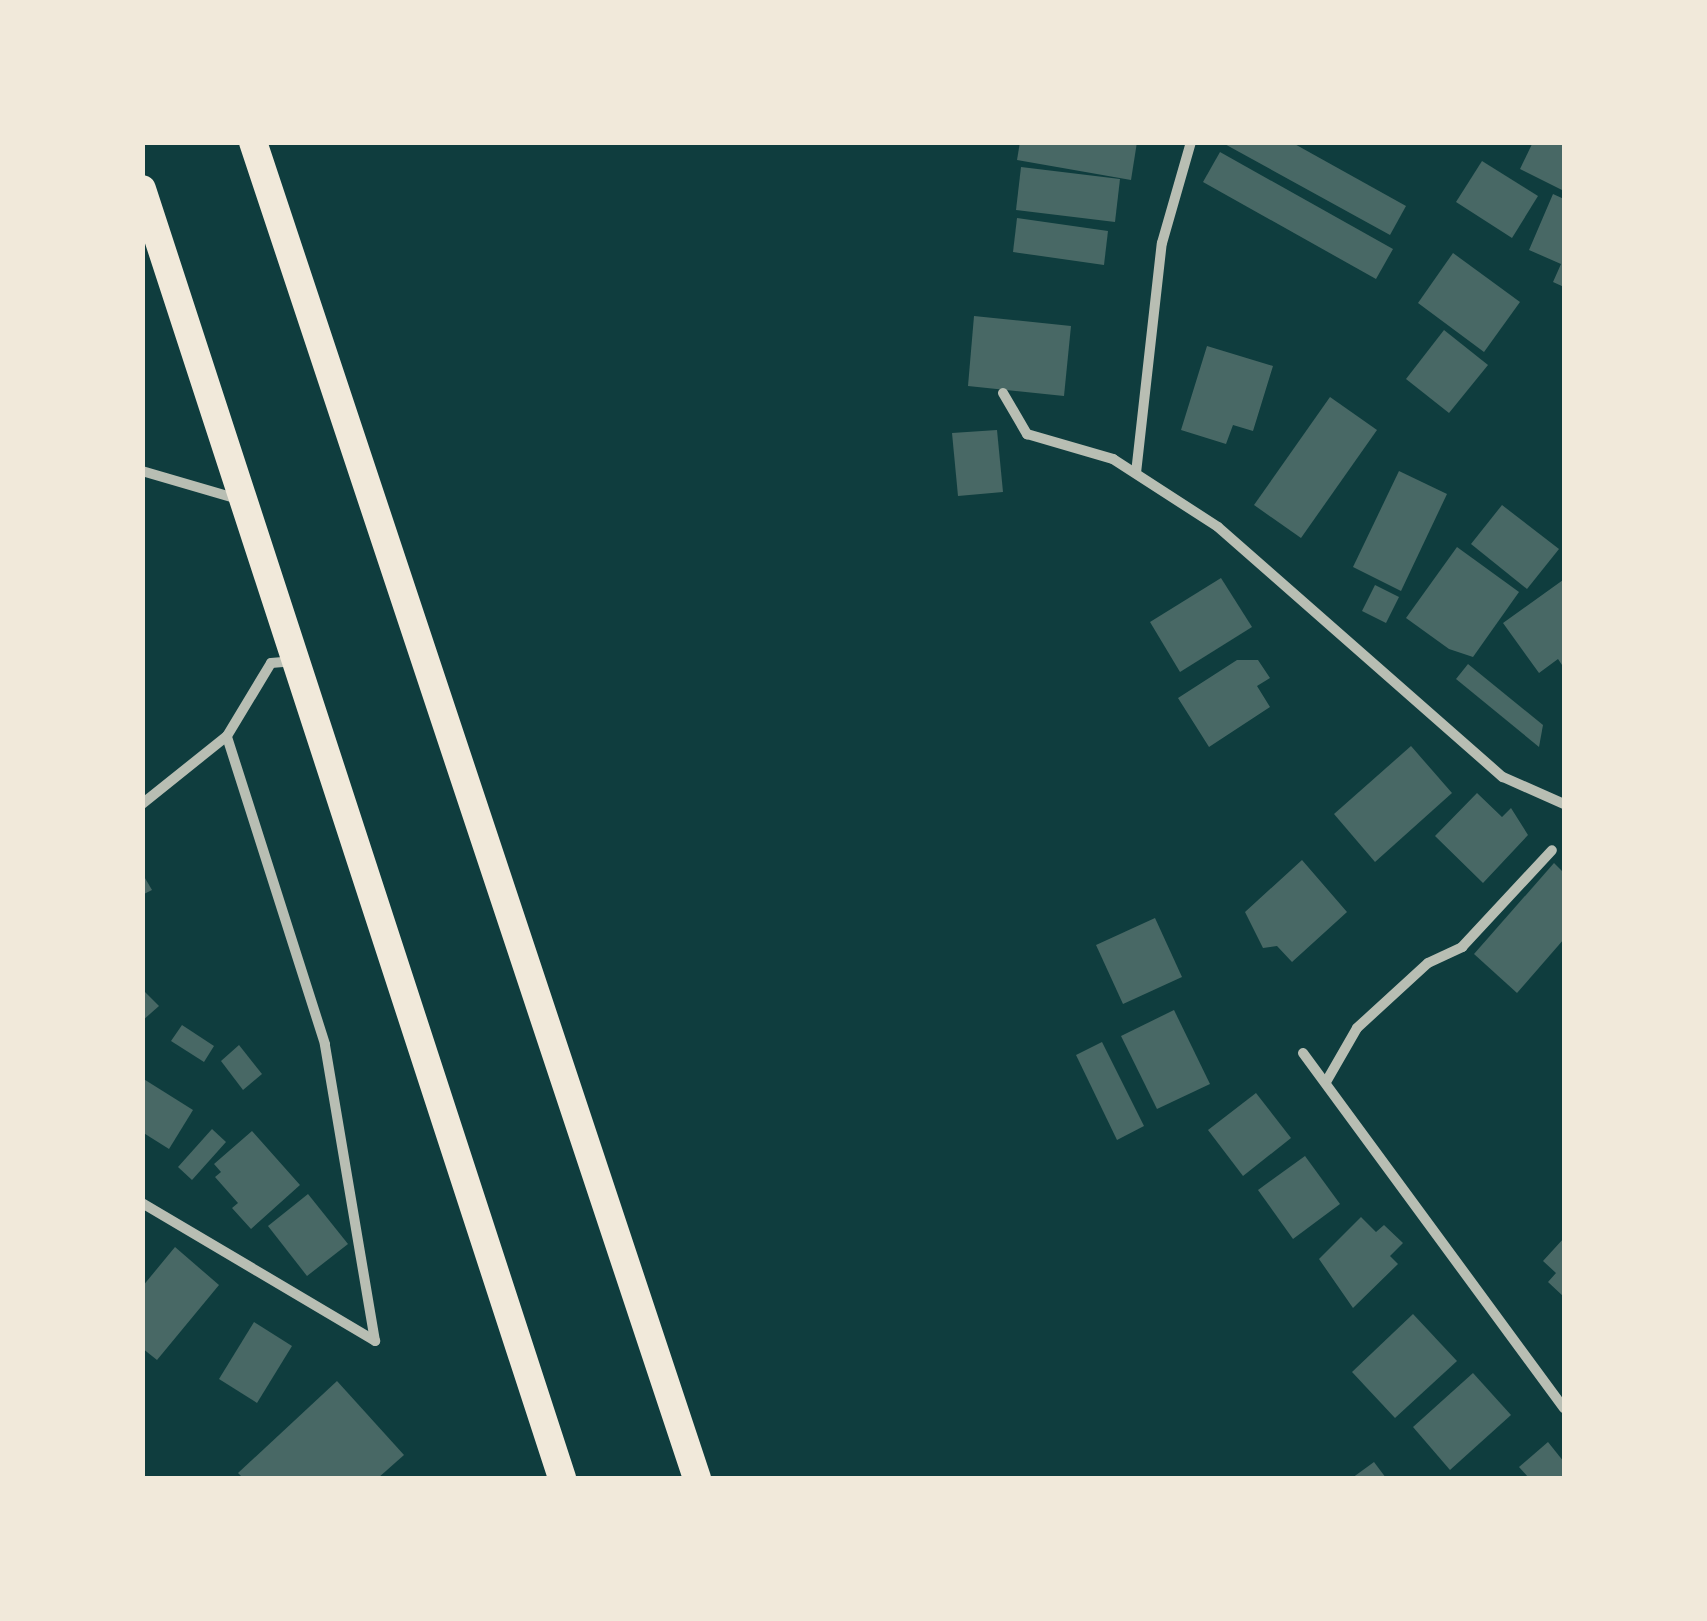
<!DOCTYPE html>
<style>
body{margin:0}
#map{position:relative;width:1707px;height:1621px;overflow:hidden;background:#0f3d3e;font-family:"Playfair Display",serif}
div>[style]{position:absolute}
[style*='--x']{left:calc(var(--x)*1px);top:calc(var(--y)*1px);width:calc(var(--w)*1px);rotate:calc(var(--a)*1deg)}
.building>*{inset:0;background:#486865}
.minor>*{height:10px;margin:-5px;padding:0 5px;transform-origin:5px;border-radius:5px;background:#b8beb3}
.trunk>*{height:28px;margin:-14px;padding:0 14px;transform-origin:14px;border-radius:14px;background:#f1e9da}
span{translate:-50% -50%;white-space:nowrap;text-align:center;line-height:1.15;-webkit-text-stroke:8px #f1e9da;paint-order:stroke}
.frame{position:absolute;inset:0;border:145px solid #f1e9da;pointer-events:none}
</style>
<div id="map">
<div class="building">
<i style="clip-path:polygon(1020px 142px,1137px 142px,1131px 180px,1017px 160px)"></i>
<i style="clip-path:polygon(1221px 142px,1291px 142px,1406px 206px,1390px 235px)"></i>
<i style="clip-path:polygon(1533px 142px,1564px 142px,1564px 191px,1520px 169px)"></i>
<i style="clip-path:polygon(1220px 152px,1393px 249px,1376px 279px,1203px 182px)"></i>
<i style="clip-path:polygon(1482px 161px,1538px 196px,1512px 238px,1456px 202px)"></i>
<i style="clip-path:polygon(1021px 167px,1120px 179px,1115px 222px,1016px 210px)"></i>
<i style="clip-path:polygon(1553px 194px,1564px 199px,1564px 287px,1553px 282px,1561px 264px,1529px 250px)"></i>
<i style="clip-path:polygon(1017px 218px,1108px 231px,1104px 265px,1013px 252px)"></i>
<i style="clip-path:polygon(1453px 253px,1520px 302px,1484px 352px,1418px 303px)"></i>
<i style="clip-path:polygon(974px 316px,1071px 326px,1064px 396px,968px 386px)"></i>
<i style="clip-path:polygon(1444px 330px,1488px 365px,1449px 413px,1406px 379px)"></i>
<i style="clip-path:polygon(1207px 346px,1273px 366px,1253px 431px,1233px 425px,1226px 444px,1181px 430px)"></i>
<i style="clip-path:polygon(1330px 397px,1377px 430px,1301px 538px,1254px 505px)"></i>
<i style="clip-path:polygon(997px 430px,1003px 492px,958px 496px,952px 433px)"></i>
<i style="clip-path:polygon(1399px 471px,1447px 494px,1401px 591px,1353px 567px)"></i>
<i style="clip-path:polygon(1502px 505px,1559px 549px,1527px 589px,1471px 544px)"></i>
<i style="clip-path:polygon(1457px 547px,1519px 592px,1473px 657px,1449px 649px,1406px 618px)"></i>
<i style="clip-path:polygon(1221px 578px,1252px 627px,1180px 672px,1150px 622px)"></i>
<i style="clip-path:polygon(1563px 580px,1564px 668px,1558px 659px,1539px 673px,1503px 623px)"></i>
<i style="clip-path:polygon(1375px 585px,1399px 597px,1386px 623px,1362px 611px)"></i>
<i style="clip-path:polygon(1237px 660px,1258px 660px,1270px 678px,1257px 686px,1270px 707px,1209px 747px,1178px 698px)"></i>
<i style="clip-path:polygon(1468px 664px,1543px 725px,1539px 747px,1456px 679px)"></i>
<i style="clip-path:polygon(1411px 746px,1452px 793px,1375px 862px,1334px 814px)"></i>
<i style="clip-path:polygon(1477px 793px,1502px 817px,1511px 808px,1528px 835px,1483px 883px,1435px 836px)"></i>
<i style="clip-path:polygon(1302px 860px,1347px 912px,1292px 962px,1277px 946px,1263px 948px,1245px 912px)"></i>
<i style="clip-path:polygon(1554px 863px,1564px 873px,1564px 939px,1517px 993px,1474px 954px)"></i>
<i style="clip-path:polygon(142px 873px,152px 890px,142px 895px)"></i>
<i style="clip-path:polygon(1155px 918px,1182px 977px,1123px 1004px,1096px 945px)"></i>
<i style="clip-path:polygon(142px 989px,159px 1006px,142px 1021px)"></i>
<i style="clip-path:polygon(1174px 1010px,1210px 1084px,1157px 1109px,1121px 1036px)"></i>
<i style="clip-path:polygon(182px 1025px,214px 1046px,204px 1062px,171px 1041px)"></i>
<i style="clip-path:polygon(1102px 1042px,1144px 1126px,1117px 1140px,1076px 1055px)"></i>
<i style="clip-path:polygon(239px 1045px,262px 1074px,243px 1090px,221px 1061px)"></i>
<i style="clip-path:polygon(142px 1078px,193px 1110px,169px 1149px,142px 1132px)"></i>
<i style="clip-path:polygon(1256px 1093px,1291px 1138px,1243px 1176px,1208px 1130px)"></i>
<i style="clip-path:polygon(212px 1129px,226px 1142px,192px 1180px,178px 1167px)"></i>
<i style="clip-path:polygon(252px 1131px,300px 1185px,251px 1229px,232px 1208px,238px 1203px,215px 1177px,221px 1172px,214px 1164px)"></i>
<i style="clip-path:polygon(1305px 1156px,1340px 1204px,1293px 1239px,1258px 1190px)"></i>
<i style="clip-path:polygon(308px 1194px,348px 1244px,307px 1276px,268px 1226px)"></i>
<i style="clip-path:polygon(1361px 1217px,1376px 1232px,1384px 1225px,1403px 1243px,1390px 1256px,1398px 1264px,1353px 1308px,1319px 1259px)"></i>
<i style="clip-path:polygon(1564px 1238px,1564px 1297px,1548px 1282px,1556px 1273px,1543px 1261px)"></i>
<i style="clip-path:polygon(175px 1247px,219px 1285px,157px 1360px,142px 1348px,142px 1287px)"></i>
<i style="clip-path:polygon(1413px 1314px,1457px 1361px,1395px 1418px,1352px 1372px)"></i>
<i style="clip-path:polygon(254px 1322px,292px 1346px,257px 1403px,219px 1379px)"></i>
<i style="clip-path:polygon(1473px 1373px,1511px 1415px,1450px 1470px,1413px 1427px)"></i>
<i style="clip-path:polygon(337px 1381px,404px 1455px,378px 1478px,243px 1478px,238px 1473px)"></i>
<i style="clip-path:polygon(1548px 1442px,1564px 1462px,1564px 1478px,1529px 1478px,1519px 1467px)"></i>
<i style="clip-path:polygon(1374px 1462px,1386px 1478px,1352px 1478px)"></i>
</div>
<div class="minor">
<i style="--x:1003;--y:393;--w:48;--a:59.7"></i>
<i style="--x:1027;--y:434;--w:90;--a:16.2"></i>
<i style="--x:1113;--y:459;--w:125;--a:32.9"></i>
<i style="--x:1218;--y:527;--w:379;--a:41.3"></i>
<i style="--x:1503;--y:777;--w:67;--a:23.9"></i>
<i style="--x:142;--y:471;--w:100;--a:16.3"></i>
<i style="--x:1136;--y:473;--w:231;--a:-83.6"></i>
<i style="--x:1162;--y:243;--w:105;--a:-74"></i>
<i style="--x:142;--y:804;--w:109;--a:-38.7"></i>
<i style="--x:1303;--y:1053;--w:441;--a:53.7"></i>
<i style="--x:1326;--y:1082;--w:62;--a:-60.1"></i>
<i style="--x:1357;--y:1028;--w:96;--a:-42.5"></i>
<i style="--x:1428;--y:963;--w:38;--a:-25"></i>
<i style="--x:1462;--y:947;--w:132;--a:-47.1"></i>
<i style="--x:142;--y:1203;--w:271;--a:30.6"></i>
<i style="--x:375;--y:1341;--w:301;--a:-99.6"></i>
<i style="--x:325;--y:1044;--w:323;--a:-107.7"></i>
<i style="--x:227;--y:736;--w:85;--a:-58.9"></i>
<i style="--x:271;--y:663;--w:21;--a:-5"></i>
</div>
<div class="trunk">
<i style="--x:253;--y:142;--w:1408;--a:71.62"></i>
<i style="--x:142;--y:189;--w:1356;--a:71.95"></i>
</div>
<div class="frame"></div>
</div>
